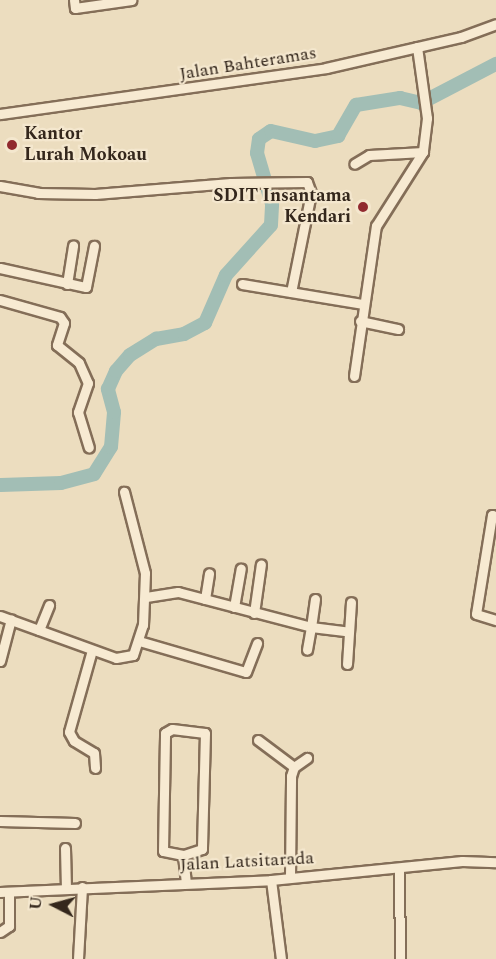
<!DOCTYPE html>
<style>
body{margin:0}
#map{position:relative;width:496px;height:959px;overflow:hidden;background:#ecddbf;font-family:Spectral,serif}
div>[style]{position:absolute}
[style*='--x']{left:calc(var(--x)*1px);top:calc(var(--y)*1px);width:calc(var(--w)*1px);rotate:calc(var(--a)*1deg)}
.river>*{height:14px;margin:-7px;padding:0 7px;transform-origin:7px;border-radius:7px;background:#a2beb5}
.roads{filter:drop-shadow(2px 0 #846e58) drop-shadow(-2px 0 #846e58) drop-shadow(0 2px #846e58) drop-shadow(0 -2px #846e58)}
.street>*{height:9px;margin:-4.5px;padding:0 4.5px;transform-origin:4.5px;border-radius:4.5px;background:#f7ead2}
.dots>*{width:16px;height:16px;translate:-50% -50%;box-sizing:border-box;border:3px solid #f4e7ce;border-radius:50%}
span{translate:-50% -50%;white-space:nowrap;text-align:center;line-height:1.15;-webkit-text-stroke:4.5px #f4e7ce;paint-order:stroke}
.street-label{font-size:18px;color:#34271c}
.poi-label{font-size:18px;color:#34271c;font-weight:700}
.left{translate:0 -50%;text-align:left}
.right{translate:-100% -50%;text-align:right}
.north{position:absolute;left:24px;top:875px;width:60px;height:60px;-webkit-text-stroke:4px #f4e7ce;paint-order:stroke;rotate:276deg;font-size:16px;font-weight:700;line-height:24px;text-align:center;color:#34271c}
.north::after{content:'';display:block;margin:auto;width:21px;height:27px;background:#34271c;clip-path:polygon(50% 0,100% 100%,50% 72%,0 100%)}
</style>
<div id="map">
<div class="river">
<i style="--x:1;--y:485;--w:60;--a:-1.9"></i>
<i style="--x:61;--y:483;--w:34;--a:-15"></i>
<i style="--x:94;--y:474;--w:32;--a:-58"></i>
<i style="--x:111;--y:447;--w:35;--a:-85"></i>
<i style="--x:114;--y:412;--w:24;--a:-105"></i>
<i style="--x:108;--y:389;--w:20;--a:-66"></i>
<i style="--x:116;--y:371;--w:21;--a:-49"></i>
<i style="--x:130;--y:355;--w:31;--a:-32"></i>
<i style="--x:156;--y:339;--w:28;--a:-10"></i>
<i style="--x:184;--y:334;--w:24;--a:-28"></i>
<i style="--x:205;--y:323;--w:52;--a:-66.4"></i>
<i style="--x:226;--y:275;--w:67;--a:-48"></i>
<i style="--x:271;--y:225;--w:21;--a:-87"></i>
<i style="--x:272;--y:204;--w:53;--a:-106.4"></i>
<i style="--x:257;--y:153;--w:14;--a:-82"></i>
<i style="--x:259;--y:139;--w:14;--a:-34"></i>
<i style="--x:271;--y:131;--w:45;--a:12.8"></i>
<i style="--x:315;--y:141;--w:24;--a:-12"></i>
<i style="--x:338;--y:136;--w:36;--a:-60"></i>
<i style="--x:356;--y:105;--w:45;--a:-9"></i>
<i style="--x:400;--y:98;--w:22;--a:13"></i>
<i style="--x:421;--y:103;--w:85;--a:-27.5"></i>
</div>
<div class="roads">
<div class="street">
<i style="--x:74;--y:0;--w:8;--a:83"></i>
<i style="--x:75;--y:8;--w:57;--a:-8.1"></i>
<i style="--x:417;--y:47;--w:72;--a:82"></i>
<i style="--x:427;--y:118;--w:34;--a:97"></i>
<i style="--x:0;--y:114;--w:329;--a:-8"></i>
<i style="--x:326;--y:68;--w:139;--a:-12.9"></i>
<i style="--x:461;--y:37;--w:37;--a:-20"></i>
<i style="--x:0;--y:186;--w:39;--a:10"></i>
<i style="--x:38;--y:193;--w:57;--a:1"></i>
<i style="--x:95;--y:194;--w:136;--a:-4.6"></i>
<i style="--x:231;--y:183;--w:76;--a:-0.8"></i>
<i style="--x:307;--y:182;--w:12;--a:70"></i>
<i style="--x:311;--y:193;--w:101;--a:101.4"></i>
<i style="--x:0;--y:268;--w:88;--a:12.5"></i>
<i style="--x:86;--y:287;--w:42;--a:-79"></i>
<i style="--x:67;--y:284;--w:39;--a:-81"></i>
<i style="--x:242;--y:284;--w:123;--a:9.4"></i>
<i style="--x:0;--y:300;--w:62;--a:15.8"></i>
<i style="--x:60;--y:317;--w:7;--a:56"></i>
<i style="--x:64;--y:323;--w:23;--a:108"></i>
<i style="--x:57;--y:345;--w:28;--a:39"></i>
<i style="--x:79;--y:363;--w:22;--a:66"></i>
<i style="--x:88;--y:383;--w:31;--a:109"></i>
<i style="--x:78;--y:412;--w:37;--a:73"></i>
<i style="--x:360;--y:321;--w:39;--a:12"></i>
<i style="--x:354;--y:376;--w:152;--a:-81.7"></i>
<i style="--x:376;--y:226;--w:88;--a:-57.6"></i>
<i style="--x:423;--y:152;--w:54;--a:176.8"></i>
<i style="--x:369;--y:155;--w:17;--a:149"></i>
<i style="--x:496;--y:516;--w:4;--a:-166"></i>
<i style="--x:492;--y:515;--w:100;--a:99.2"></i>
<i style="--x:476;--y:614;--w:21;--a:17"></i>
<i style="--x:146;--y:597;--w:32;--a:-9"></i>
<i style="--x:178;--y:592;--w:138;--a:14.7"></i>
<i style="--x:311;--y:627;--w:23;--a:100"></i>
<i style="--x:205;--y:599;--w:26;--a:-81"></i>
<i style="--x:315;--y:599;--w:28;--a:98"></i>
<i style="--x:311;--y:627;--w:38;--a:7"></i>
<i style="--x:234;--y:607;--w:39;--a:-80"></i>
<i style="--x:254;--y:613;--w:49;--a:-81.9"></i>
<i style="--x:0;--y:616;--w:123;--a:19.9"></i>
<i style="--x:116;--y:658;--w:17;--a:-10"></i>
<i style="--x:133;--y:655;--w:32;--a:-72"></i>
<i style="--x:143;--y:625;--w:52;--a:-87.8"></i>
<i style="--x:145;--y:573;--w:84;--a:-104.5"></i>
<i style="--x:39;--y:630;--w:27;--a:-68"></i>
<i style="--x:139;--y:641;--w:111;--a:16.2"></i>
<i style="--x:246;--y:672;--w:31;--a:-69"></i>
<i style="--x:92;--y:650;--w:85;--a:105.7"></i>
<i style="--x:69;--y:732;--w:10;--a:61"></i>
<i style="--x:74;--y:741;--w:23;--a:31"></i>
<i style="--x:94;--y:753;--w:15;--a:86"></i>
<i style="--x:0;--y:661;--w:43;--a:-75.3"></i>
<i style="--x:347;--y:664;--w:62;--a:-86.3"></i>
<i style="--x:172;--y:729;--w:33;--a:7"></i>
<i style="--x:205;--y:733;--w:116;--a:91.5"></i>
<i style="--x:202;--y:849;--w:20;--a:162"></i>
<i style="--x:183;--y:855;--w:20;--a:-169"></i>
<i style="--x:163;--y:851;--w:118;--a:-89"></i>
<i style="--x:165;--y:733;--w:8;--a:-30"></i>
<i style="--x:258;--y:740;--w:45;--a:36.9"></i>
<i style="--x:0;--y:821;--w:75;--a:1.5"></i>
<i style="--x:65;--y:848;--w:40;--a:88.6"></i>
<i style="--x:183;--y:855;--w:27;--a:84"></i>
<i style="--x:399;--y:868;--w:91;--a:89.4"></i>
<i style="--x:290;--y:877;--w:101;--a:-89.4"></i>
<i style="--x:291;--y:776;--w:9;--a:-72"></i>
<i style="--x:294;--y:767;--w:16;--a:-35"></i>
<i style="--x:271;--y:880;--w:80;--a:82.8"></i>
<i style="--x:0;--y:892;--w:271;--a:-2.5"></i>
<i style="--x:271;--y:880;--w:192;--a:-5.7"></i>
<i style="--x:462;--y:861;--w:34;--a:2"></i>
<i style="--x:0;--y:932;--w:11;--a:-34"></i>
<i style="--x:9;--y:926;--w:34;--a:-90"></i>
<i style="--x:78;--y:959;--w:72;--a:-86.8"></i>
</div>
</div>
<div class="dots">
<i style="left:12px;top:145px;background:#912a2f"></i>
<i style="left:363px;top:207px;background:#912a2f"></i>
</div>
<div class="street-label">
<span style="left:248px;top:64px;rotate:-9deg">Jalan Bahteramas</span>
<span style="left:247px;top:862px;rotate:-3deg">Jalan Latsitarada</span>
</div>
<div class="poi-label">
<span class="left" style="left:24px;top:145px">Kantor<br>Lurah Mokoau</span>
<span class="right" style="left:351px;top:207px">SDIT Insantama<br>Kendari</span>
</div>
<div class="north">U</div>
</div>
